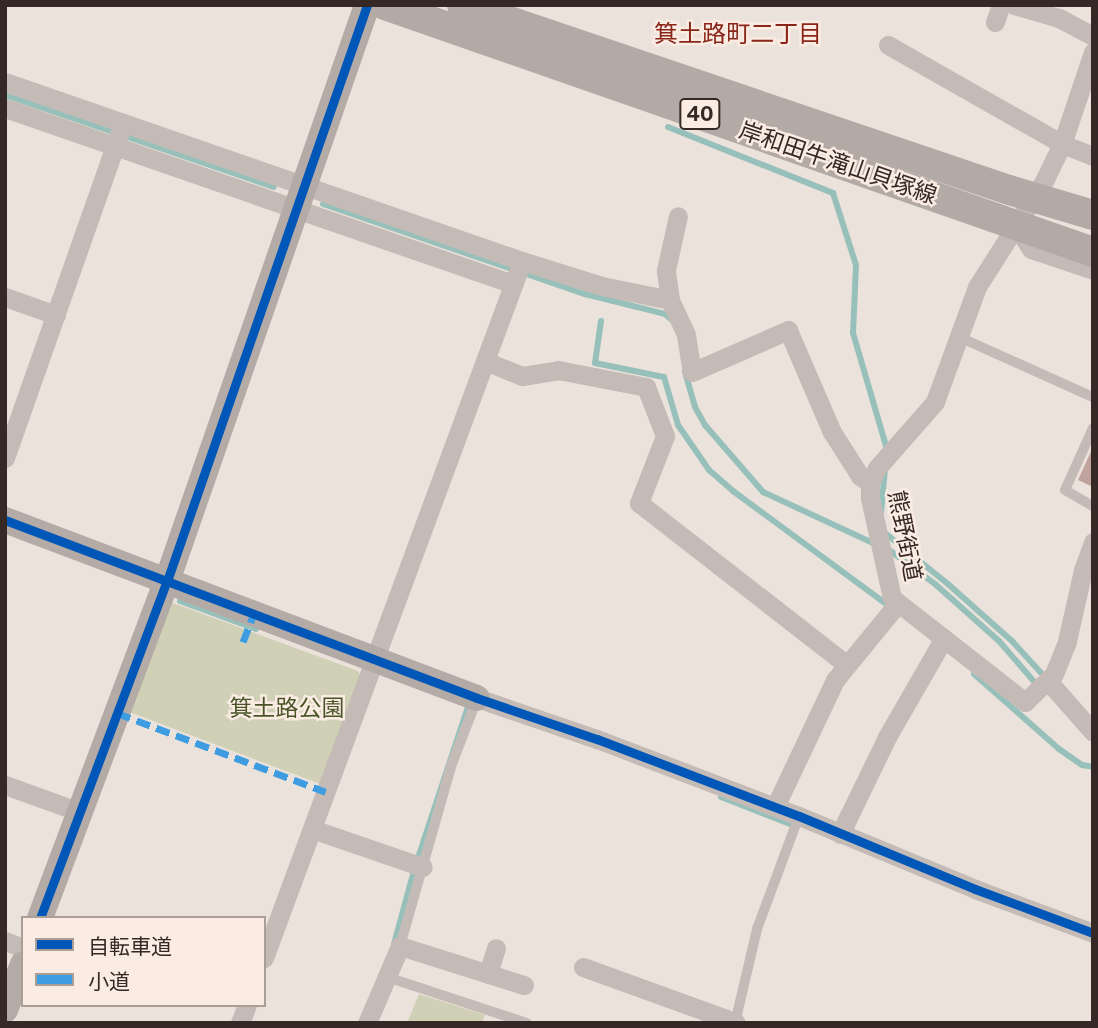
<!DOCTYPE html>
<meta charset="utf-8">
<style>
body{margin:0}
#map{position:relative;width:1098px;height:1028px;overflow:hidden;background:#ece2dc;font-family:"Public Sans","Noto Sans JP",sans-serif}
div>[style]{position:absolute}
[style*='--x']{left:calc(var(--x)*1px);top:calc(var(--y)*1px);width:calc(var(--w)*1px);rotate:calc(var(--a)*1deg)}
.green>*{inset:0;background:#d0d0b6}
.stream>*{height:6px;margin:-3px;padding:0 3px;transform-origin:3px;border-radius:3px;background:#98c0ba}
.building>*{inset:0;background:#c1a39d}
.lane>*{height:10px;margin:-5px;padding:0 5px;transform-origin:5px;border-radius:5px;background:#c5bbb6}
.street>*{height:19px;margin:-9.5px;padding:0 9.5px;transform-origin:9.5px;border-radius:9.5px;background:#c5bbb6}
.secondary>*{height:26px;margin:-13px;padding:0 13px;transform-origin:13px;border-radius:13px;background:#b5aba6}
.primary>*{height:30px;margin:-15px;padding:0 15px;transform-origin:15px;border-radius:15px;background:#b3aaa5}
.quiet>*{height:7px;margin-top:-3.5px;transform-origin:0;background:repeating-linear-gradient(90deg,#3e9ce0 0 14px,transparent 0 21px)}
.cycleway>*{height:9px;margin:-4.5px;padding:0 4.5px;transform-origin:4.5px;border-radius:4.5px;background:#0057b8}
span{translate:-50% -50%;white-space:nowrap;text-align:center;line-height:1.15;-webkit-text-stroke:5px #faece3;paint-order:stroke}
.shield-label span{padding:2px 5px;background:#faece3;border:2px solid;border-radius:5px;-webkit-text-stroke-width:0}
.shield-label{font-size:21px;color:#352825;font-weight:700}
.street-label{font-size:23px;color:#352825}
.park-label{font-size:23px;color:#4a5527}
.neighbourhood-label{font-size:24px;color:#892519}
.frame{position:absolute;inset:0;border:7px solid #352825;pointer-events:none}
.legend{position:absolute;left:21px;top:916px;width:245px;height:91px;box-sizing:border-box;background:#faece3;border:2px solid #ab9e97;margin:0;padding:9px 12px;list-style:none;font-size:21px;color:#352825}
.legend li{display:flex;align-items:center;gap:14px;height:35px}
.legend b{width:35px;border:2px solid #ab9e97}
</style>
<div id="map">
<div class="green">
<i style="clip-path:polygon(173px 603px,358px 671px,362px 678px,323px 785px,124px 710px,163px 608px)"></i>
<i style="clip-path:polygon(419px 994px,485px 1015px,482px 1023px,407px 1023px)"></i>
</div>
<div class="stream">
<i style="--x:5;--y:95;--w:284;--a:18.9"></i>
<i style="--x:668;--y:127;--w:178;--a:21.8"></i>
<i style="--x:833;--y:193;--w:76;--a:72.3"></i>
<i style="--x:856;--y:265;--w:68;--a:92.5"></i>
<i style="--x:853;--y:333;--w:121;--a:73.7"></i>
<i style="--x:323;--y:204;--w:277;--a:19"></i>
<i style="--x:585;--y:294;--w:82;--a:14"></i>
<i style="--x:665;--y:314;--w:8;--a:40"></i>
<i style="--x:601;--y:321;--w:42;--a:98.1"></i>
<i style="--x:595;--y:363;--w:70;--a:11.5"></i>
<i style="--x:664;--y:377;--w:50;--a:73.7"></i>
<i style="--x:678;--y:425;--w:55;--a:55.4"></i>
<i style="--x:709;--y:470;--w:32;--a:41"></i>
<i style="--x:733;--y:491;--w:190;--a:36.4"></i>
<i style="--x:685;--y:372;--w:36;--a:74"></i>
<i style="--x:695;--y:407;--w:21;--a:61"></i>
<i style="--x:705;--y:425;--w:89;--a:49.1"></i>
<i style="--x:763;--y:492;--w:123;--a:24.9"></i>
<i style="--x:881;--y:512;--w:43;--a:-84.7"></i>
<i style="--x:885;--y:533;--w:81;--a:39"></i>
<i style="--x:948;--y:584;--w:86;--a:41.7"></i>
<i style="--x:1012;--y:641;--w:47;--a:47.6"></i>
<i style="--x:885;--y:547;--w:62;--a:36.5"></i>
<i style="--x:935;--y:584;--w:86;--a:41.7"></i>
<i style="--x:999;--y:641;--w:58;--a:49.2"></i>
<i style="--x:180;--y:601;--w:81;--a:20.2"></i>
<i style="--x:974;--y:674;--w:113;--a:41.4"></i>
<i style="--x:1059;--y:749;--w:28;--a:35"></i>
<i style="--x:1082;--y:765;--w:11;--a:10"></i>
<i style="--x:721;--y:797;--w:77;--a:21.3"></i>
<i style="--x:418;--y:858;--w:159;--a:-71.7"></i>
<i style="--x:394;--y:944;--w:73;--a:-74.8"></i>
</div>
<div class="building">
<i style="clip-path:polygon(1093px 447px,1093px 487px,1078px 480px)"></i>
</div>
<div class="lane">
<i style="--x:957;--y:336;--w:149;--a:24.2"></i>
<i style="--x:1093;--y:428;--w:68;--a:114.3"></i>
<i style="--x:1065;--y:490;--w:32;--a:30"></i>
<i style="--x:400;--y:946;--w:189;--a:-74.1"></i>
<i style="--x:452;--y:764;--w:70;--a:-69"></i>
<i style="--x:387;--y:977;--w:147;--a:18.2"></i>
<i style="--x:735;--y:1023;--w:97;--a:-76.8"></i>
<i style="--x:757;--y:929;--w:121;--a:-69.6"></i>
</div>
<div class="street">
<i style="--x:1014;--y:5;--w:47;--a:16.1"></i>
<i style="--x:1059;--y:18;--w:38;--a:28"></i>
<i style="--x:995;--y:22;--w:18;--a:-71"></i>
<i style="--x:888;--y:45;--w:200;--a:29.6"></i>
<i style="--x:1062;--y:144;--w:33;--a:21"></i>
<i style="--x:1093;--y:52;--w:97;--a:108.6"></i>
<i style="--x:1062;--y:144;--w:41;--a:115.9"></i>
<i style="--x:1044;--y:181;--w:125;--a:122.3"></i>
<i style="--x:977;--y:287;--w:122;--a:110.1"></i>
<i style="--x:935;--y:402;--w:88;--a:131.3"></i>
<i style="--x:877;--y:468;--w:17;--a:115"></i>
<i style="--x:870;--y:483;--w:15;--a:90"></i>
<i style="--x:870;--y:498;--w:102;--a:77.6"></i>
<i style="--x:892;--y:598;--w:169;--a:38"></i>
<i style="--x:1025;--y:702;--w:40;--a:-44"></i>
<i style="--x:1054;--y:674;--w:35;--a:-68"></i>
<i style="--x:1067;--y:641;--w:73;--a:-77.3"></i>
<i style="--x:1083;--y:570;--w:30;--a:-70"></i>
<i style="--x:5;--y:82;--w:547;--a:19.1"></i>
<i style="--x:522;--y:261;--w:84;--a:17.4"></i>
<i style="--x:602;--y:286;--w:69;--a:11.6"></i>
<i style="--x:670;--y:300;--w:30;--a:-98"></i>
<i style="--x:666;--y:270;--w:55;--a:-77.5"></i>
<i style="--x:5;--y:108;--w:538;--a:19.11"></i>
<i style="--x:1015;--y:225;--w:29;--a:56"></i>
<i style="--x:1031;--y:249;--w:65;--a:18.7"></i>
<i style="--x:5;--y:297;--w:54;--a:19.4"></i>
<i style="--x:670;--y:300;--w:38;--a:65"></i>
<i style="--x:686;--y:335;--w:37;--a:81"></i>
<i style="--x:692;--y:372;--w:105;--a:-23.6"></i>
<i style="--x:788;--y:330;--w:111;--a:66.7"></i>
<i style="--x:832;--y:432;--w:52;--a:57.5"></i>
<i style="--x:860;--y:476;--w:12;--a:35"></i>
<i style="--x:485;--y:361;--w:40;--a:22"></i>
<i style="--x:522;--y:376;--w:36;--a:-9"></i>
<i style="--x:558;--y:370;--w:90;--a:10.9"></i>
<i style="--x:646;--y:387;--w:53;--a:68.8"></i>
<i style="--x:665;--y:436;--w:72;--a:111.2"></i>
<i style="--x:639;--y:503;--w:262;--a:37.9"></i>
<i style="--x:5;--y:458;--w:343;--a:-70.6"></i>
<i style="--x:1048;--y:681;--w:68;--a:48.6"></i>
<i style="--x:477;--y:698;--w:127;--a:18.9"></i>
<i style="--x:597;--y:739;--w:216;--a:20.9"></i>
<i style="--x:799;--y:816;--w:191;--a:22.5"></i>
<i style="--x:975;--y:889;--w:126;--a:20.4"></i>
<i style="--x:5;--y:785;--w:80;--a:19.8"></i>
<i style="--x:775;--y:807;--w:140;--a:-64.7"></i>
<i style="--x:835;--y:680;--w:99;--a:-50.7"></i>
<i style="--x:312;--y:829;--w:117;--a:18.9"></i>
<i style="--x:840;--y:834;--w:108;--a:-64.1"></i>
<i style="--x:887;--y:737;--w:114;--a:-60.1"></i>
<i style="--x:5;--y:941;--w:19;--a:21"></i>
<i style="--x:264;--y:958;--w:743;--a:-69.69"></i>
<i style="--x:583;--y:967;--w:162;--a:19.9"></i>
<i style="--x:488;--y:974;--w:27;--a:-73"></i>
<i style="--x:240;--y:1023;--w:19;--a:-69"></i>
<i style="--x:367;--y:1023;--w:84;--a:-66.8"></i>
<i style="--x:400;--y:946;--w:130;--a:17.5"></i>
</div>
<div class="secondary">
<i style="--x:5;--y:520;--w:504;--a:20.66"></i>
<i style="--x:40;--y:918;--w:360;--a:-69.4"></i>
<i style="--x:167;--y:581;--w:610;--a:-70.85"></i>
<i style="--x:5;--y:1010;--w:49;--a:-68.6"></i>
</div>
<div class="primary">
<i style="--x:385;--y:5;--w:750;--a:19.23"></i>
<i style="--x:462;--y:5;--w:577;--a:18.69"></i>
<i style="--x:1009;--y:190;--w:88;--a:16.6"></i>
</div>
<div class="quiet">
<i style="--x:243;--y:642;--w:31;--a:-69"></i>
<i style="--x:117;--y:713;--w:223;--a:20.7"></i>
</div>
<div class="cycleway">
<i style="--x:5;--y:520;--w:504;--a:20.66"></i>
<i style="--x:477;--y:698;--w:127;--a:18.9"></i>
<i style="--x:597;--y:739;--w:216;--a:20.9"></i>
<i style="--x:799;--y:816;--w:191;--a:22.5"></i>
<i style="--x:975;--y:889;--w:126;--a:20.4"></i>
<i style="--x:40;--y:918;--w:360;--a:-69.4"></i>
<i style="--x:167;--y:581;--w:610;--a:-70.85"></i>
</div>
<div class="shield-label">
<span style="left:700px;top:114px">40</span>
</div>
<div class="street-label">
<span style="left:838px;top:163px;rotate:19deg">岸和田牛滝山貝塚線</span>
<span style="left:905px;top:536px;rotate:79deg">熊野街道</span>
</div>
<div class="park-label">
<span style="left:287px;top:708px">箕土路公園</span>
</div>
<div class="neighbourhood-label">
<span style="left:738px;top:34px">箕土路町二丁目</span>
</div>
<div class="frame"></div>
<ul class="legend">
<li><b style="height:9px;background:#0057b8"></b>自転車道</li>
<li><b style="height:9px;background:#3e9ce0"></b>小道</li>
</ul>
</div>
